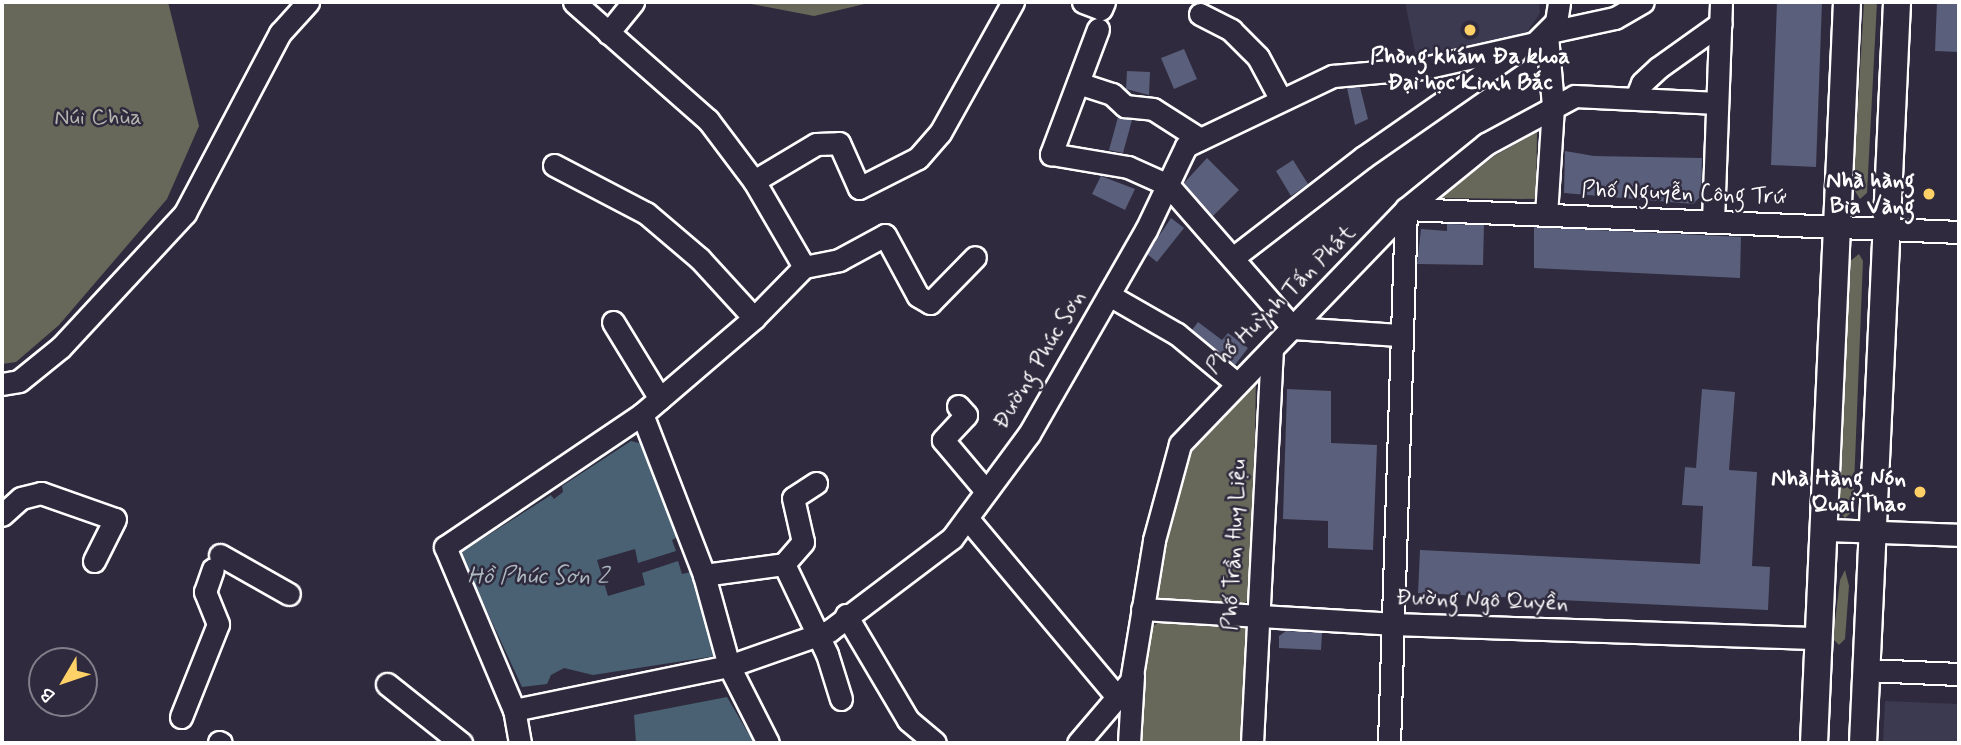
<!DOCTYPE html>
<meta charset="utf-8">
<style>
body{margin:0}
#map{position:relative;width:1961px;height:745px;overflow:hidden;background:#2f2a3d;font-family:Mynerve,sans-serif}
div>[style]{position:absolute}
[style*='--x']{left:calc(var(--x)*1px);top:calc(var(--y)*1px);width:calc(var(--w)*1px);rotate:calc(var(--a)*1deg)}
.built>*{inset:0;background:#3c3a50}
.green>*{inset:0;background:#676859}
.water>*{inset:0;background:#496172}
.building>*{inset:0;background:#5a5f7b}
.roads{filter:drop-shadow(2px 0 #fff) drop-shadow(-2px 0 #fff) drop-shadow(0 2px #fff) drop-shadow(0 -2px #fff)}
.minor>*{height:21px;margin:-10.5px;padding:0 10.5px;transform-origin:10.5px;border-radius:10.5px;background:#2f2a3d}
.major>*{height:26px;margin:-13px;padding:0 13px;transform-origin:13px;border-radius:13px;background:#2f2a3d}
.dots>*{width:19px;height:19px;translate:-50% -50%;box-sizing:border-box;border:4px solid #2f2a3d;border-radius:50%}
span{translate:-50% -50%;white-space:nowrap;text-align:center;line-height:1.15;-webkit-text-stroke:5px #2f2a3d;paint-order:stroke}
.poi-label{font-size:23px;color:#fff;font-weight:700}
.right{translate:-100% -50%;text-align:right}
.park-label{font-size:23px;color:#b3b4ac}
.street-label{font-size:23px;color:#fff}
.water-label{font-size:24px;color:#adb8c0;font-style:italic}
.frame{position:absolute;inset:0;border:4px solid #fff;pointer-events:none}
.north{position:absolute;left:28px;top:647px;width:70px;height:70px;box-sizing:border-box;background:#2f2a3d;border:2px solid #827f8b;border-radius:50%;rotate:231deg;font-size:19px;font-weight:700;line-height:28px;text-align:center;color:#fff}
.north::after{content:'';display:block;margin:auto;width:24px;height:32px;background:#ffd166;clip-path:polygon(50% 0,100% 100%,50% 72%,0 100%)}
</style>
<div id="map">
<div class="built">
<i style="clip-path:polygon(1405px 2px,1539px 2px,1540px 13px,1524px 37px,1417px 61px)"></i>
<i style="clip-path:polygon(1885px 701px,1959px 704px,1959px 743px,1883px 743px)"></i>
</div>
<div class="green">
<i style="clip-path:polygon(2px 2px,168px 2px,199px 126px,167px 199px,59px 325px,16px 362px,2px 364px)"></i>
<i style="clip-path:polygon(741px 2px,873px 2px,814px 16px)"></i>
<i style="clip-path:polygon(1864px 2px,1877px 2px,1867px 193px,1860px 199px,1853px 188px)"></i>
<i style="clip-path:polygon(1537px 132px,1536px 199px,1441px 198px,1494px 156px)"></i>
<i style="clip-path:polygon(1859px 254px,1863px 261px,1853px 511px,1845px 518px,1835px 507px,1849px 262px)"></i>
<i style="clip-path:polygon(1256px 379px,1252px 596px,1244px 604px,1156px 601px,1150px 591px,1188px 446px)"></i>
<i style="clip-path:polygon(1845px 570px,1849px 586px,1845px 639px,1839px 645px,1833px 639px,1840px 580px)"></i>
<i style="clip-path:polygon(1161px 620px,1241px 624px,1251px 630px,1242px 743px,1137px 743px,1135px 693px,1150px 629px)"></i>
</div>
<div class="water">
<i style="clip-path:polygon(631px 441px,647px 445px,681px 535px,672px 540px,676px 551px,638px 563px,635px 549px,597px 560px,608px 596px,645px 585px,642px 573px,678px 561px,682px 574px,691px 572px,715px 656px,593px 675px,564px 668px,551px 675px,547px 684px,522px 687px,460px 553px,551px 495px,554px 499px,563px 492px,562px 486px)"></i>
<i style="clip-path:polygon(727px 697px,754px 743px,636px 743px,634px 715px)"></i>
</div>
<div class="building">
<i style="clip-path:polygon(1777px 2px,1822px 2px,1816px 167px,1771px 165px)"></i>
<i style="clip-path:polygon(1937px 2px,1959px 2px,1959px 52px,1935px 51px)"></i>
<i style="clip-path:polygon(1184px 49px,1197px 79px,1174px 89px,1161px 58px)"></i>
<i style="clip-path:polygon(1127px 71px,1150px 72px,1149px 95px,1126px 89px)"></i>
<i style="clip-path:polygon(1360px 87px,1368px 119px,1355px 125px,1347px 88px)"></i>
<i style="clip-path:polygon(1118px 117px,1132px 120px,1123px 153px,1109px 150px)"></i>
<i style="clip-path:polygon(1565px 151px,1594px 156px,1702px 158px,1701px 196px,1693px 204px,1564px 193px)"></i>
<i style="clip-path:polygon(1207px 158px,1239px 190px,1213px 216px,1184px 183px)"></i>
<i style="clip-path:polygon(1293px 160px,1308px 184px,1291px 196px,1276px 171px)"></i>
<i style="clip-path:polygon(1101px 176px,1135px 189px,1125px 210px,1092px 194px)"></i>
<i style="clip-path:polygon(1171px 218px,1184px 228px,1157px 262px,1147px 254px)"></i>
<i style="clip-path:polygon(1447px 224px,1484px 225px,1483px 265px,1417px 264px,1421px 229px,1447px 231px)"></i>
<i style="clip-path:polygon(1534px 227px,1741px 237px,1740px 278px,1534px 268px)"></i>
<i style="clip-path:polygon(1198px 322px,1222px 340px,1228px 333px,1248px 348px,1235px 365px,1192px 330px)"></i>
<i style="clip-path:polygon(1287px 389px,1331px 391px,1331px 443px,1377px 445px,1373px 550px,1328px 548px,1328px 521px,1283px 519px)"></i>
<i style="clip-path:polygon(1702px 389px,1735px 392px,1729px 470px,1757px 472px,1752px 566px,1770px 567px,1768px 610px,1418px 593px,1420px 550px,1700px 564px,1703px 506px,1682px 505px,1685px 467px,1696px 468px)"></i>
<i style="clip-path:polygon(1286px 631px,1322px 633px,1321px 650px,1279px 648px,1279px 636px)"></i>
</div>
<div class="roads">
<div class="minor">
<i style="--x:574;--y:2;--w:179;--a:41.4"></i>
<i style="--x:708;--y:120;--w:76;--a:53"></i>
<i style="--x:754;--y:181;--w:99;--a:59.8"></i>
<i style="--x:1083;--y:2;--w:19;--a:21"></i>
<i style="--x:1101;--y:9;--w:8;--a:-67"></i>
<i style="--x:1200;--y:14;--w:35;--a:27"></i>
<i style="--x:1231;--y:30;--w:38;--a:45"></i>
<i style="--x:1258;--y:57;--w:47;--a:61.8"></i>
<i style="--x:1098;--y:29;--w:134;--a:110.6"></i>
<i style="--x:1051;--y:154;--w:78;--a:9.6"></i>
<i style="--x:1128;--y:167;--w:44;--a:24.2"></i>
<i style="--x:1168;--y:185;--w:190;--a:48.8"></i>
<i style="--x:1293;--y:328;--w:106;--a:3.8"></i>
<i style="--x:1550;--y:32;--w:66;--a:-12.2"></i>
<i style="--x:1615;--y:18;--w:32;--a:-30"></i>
<i style="--x:608;--y:33;--w:40;--a:-51"></i>
<i style="--x:1078;--y:83;--w:36;--a:18"></i>
<i style="--x:1112;--y:94;--w:18;--a:43"></i>
<i style="--x:1125;--y:106;--w:28;--a:6"></i>
<i style="--x:1153;--y:109;--w:56;--a:32.6"></i>
<i style="--x:1636;--y:98;--w:16;--a:-68"></i>
<i style="--x:1642;--y:83;--w:22;--a:-43"></i>
<i style="--x:1658;--y:68;--w:77;--a:-35.5"></i>
<i style="--x:554;--y:165;--w:104;--a:27.6"></i>
<i style="--x:646;--y:213;--w:71;--a:40.4"></i>
<i style="--x:700;--y:259;--w:80;--a:47.5"></i>
<i style="--x:754;--y:181;--w:72;--a:-30.8"></i>
<i style="--x:816;--y:144;--w:23;--a:-2"></i>
<i style="--x:839;--y:143;--w:49;--a:66"></i>
<i style="--x:859;--y:188;--w:66;--a:-27"></i>
<i style="--x:918;--y:158;--w:33;--a:-49"></i>
<i style="--x:940;--y:133;--w:150;--a:-60.9"></i>
<i style="--x:1546;--y:215;--w:109;--a:-86.3"></i>
<i style="--x:1553;--y:106;--w:71;--a:-94.8"></i>
<i style="--x:1713;--y:221;--w:219;--a:-87.9"></i>
<i style="--x:1234;--y:257;--w:164;--a:-37.6"></i>
<i style="--x:1364;--y:157;--w:184;--a:-34.8"></i>
<i style="--x:1109;--y:295;--w:78;--a:29.8"></i>
<i style="--x:1177;--y:334;--w:77;--a:39.7"></i>
<i style="--x:613;--y:322;--w:90;--a:58.6"></i>
<i style="--x:2;--y:384;--w:17;--a:-10"></i>
<i style="--x:19;--y:381;--w:54;--a:-39"></i>
<i style="--x:61;--y:347;--w:183;--a:-47.2"></i>
<i style="--x:185;--y:213;--w:204;--a:-62.2"></i>
<i style="--x:280;--y:33;--w:42;--a:-47.9"></i>
<i style="--x:958;--y:406;--w:12;--a:48"></i>
<i style="--x:966;--y:415;--w:34;--a:133"></i>
<i style="--x:943;--y:440;--w:67;--a:49.9"></i>
<i style="--x:642;--y:414;--w:173;--a:68.9"></i>
<i style="--x:704;--y:575;--w:94;--a:74.6"></i>
<i style="--x:729;--y:666;--w:86;--a:63.1"></i>
<i style="--x:816;--y:483;--w:27;--a:147"></i>
<i style="--x:793;--y:498;--w:45;--a:77.2"></i>
<i style="--x:803;--y:542;--w:29;--a:131"></i>
<i style="--x:784;--y:564;--w:100;--a:64.5"></i>
<i style="--x:827;--y:654;--w:47;--a:72.7"></i>
<i style="--x:2;--y:515;--w:25;--a:-42"></i>
<i style="--x:21;--y:498;--w:21;--a:-14"></i>
<i style="--x:41;--y:493;--w:78;--a:19.4"></i>
<i style="--x:115;--y:519;--w:47;--a:116.6"></i>
<i style="--x:967;--y:518;--w:234;--a:50"></i>
<i style="--x:1824;--y:530;--w:135;--a:2.1"></i>
<i style="--x:220;--y:555;--w:79;--a:29.5"></i>
<i style="--x:704;--y:575;--w:81;--a:-7.8"></i>
<i style="--x:1142;--y:609;--w:250;--a:3.4"></i>
<i style="--x:1392;--y:624;--w:428;--a:1.9"></i>
<i style="--x:846;--y:615;--w:122;--a:59.4"></i>
<i style="--x:908;--y:720;--w:35;--a:40"></i>
<i style="--x:1867;--y:670;--w:92;--a:2.5"></i>
<i style="--x:387;--y:684;--w:95;--a:38.6"></i>
<i style="--x:514;--y:710;--w:219;--a:-11.6"></i>
<i style="--x:729;--y:666;--w:106;--a:-19.3"></i>
<i style="--x:829;--y:631;--w:154;--a:-37.1"></i>
<i style="--x:952;--y:538;--w:129;--a:-53.5"></i>
<i style="--x:1029;--y:434;--w:235;--a:-60.2"></i>
<i style="--x:1146;--y:230;--w:93;--a:-64.5"></i>
<i style="--x:1186;--y:146;--w:163;--a:-25.5"></i>
<i style="--x:1333;--y:76;--w:91;--a:-5"></i>
<i style="--x:1424;--y:68;--w:114;--a:-12.7"></i>
<i style="--x:1535;--y:43;--w:30;--a:-45"></i>
<i style="--x:1556;--y:22;--w:20;--a:-81"></i>
<i style="--x:181;--y:717;--w:100;--a:-68.3"></i>
<i style="--x:218;--y:624;--w:35;--a:-112"></i>
<i style="--x:205;--y:592;--w:24;--a:-71"></i>
<i style="--x:219;--y:742;--w:2;--a:27"></i>
<i style="--x:520;--y:743;--w:34;--a:-100"></i>
<i style="--x:514;--y:710;--w:177;--a:-112.9"></i>
<i style="--x:445;--y:547;--w:238;--a:-34"></i>
<i style="--x:642;--y:414;--w:148;--a:-40.6"></i>
<i style="--x:754;--y:318;--w:71;--a:-45.6"></i>
<i style="--x:804;--y:267;--w:36;--a:-11"></i>
<i style="--x:839;--y:260;--w:52;--a:-28.5"></i>
<i style="--x:885;--y:235;--w:69;--a:61.6"></i>
<i style="--x:918;--y:296;--w:14;--a:30"></i>
<i style="--x:930;--y:303;--w:64;--a:-45.6"></i>
<i style="--x:1078;--y:743;--w:82;--a:-49.5"></i>
<i style="--x:1131;--y:681;--w:143;--a:-80.7"></i>
<i style="--x:1154;--y:540;--w:99;--a:-74.8"></i>
<i style="--x:1180;--y:444;--w:326;--a:-46.1"></i>
<i style="--x:1406;--y:209;--w:103;--a:-39.1"></i>
<i style="--x:1486;--y:144;--w:101;--a:-28.3"></i>
<i style="--x:1575;--y:96;--w:142;--a:2.8"></i>
<i style="--x:1129;--y:743;--w:68;--a:-86.6"></i>
<i style="--x:1252;--y:743;--w:394;--a:-87.1"></i>
<i style="--x:1389;--y:743;--w:534;--a:-88.18"></i>
<i style="--x:1406;--y:209;--w:553;--a:2.38"></i>
</div>
<div class="major">
<i style="--x:1814;--y:743;--w:742;--a:-87.45"></i>
<i style="--x:1863;--y:743;--w:742;--a:-87.37"></i>
</div>
</div>
<div class="dots">
<i style="left:1470px;top:30px;background:#ffd166"></i>
<i style="left:1929px;top:194px;background:#ffd166"></i>
<i style="left:1920px;top:492px;background:#ffd166"></i>
</div>
<div class="poi-label">
<span style="left:1470px;top:70px">Phòng khám Đa khoa<br>Đại học Kinh Bắc</span>
<span class="right" style="left:1915px;top:194px">Nhà hàng<br>Bia Vàng</span>
<span class="right" style="left:1906px;top:492px">Nhà Hàng Nón<br>Quai Thao</span>
</div>
<div class="park-label">
<span style="left:98px;top:118px">Núi Chùa</span>
</div>
<div class="street-label">
<span style="left:1684px;top:194px;rotate:2deg">Phố Nguyễn Công Trứ</span>
<span style="left:1281px;top:300px;rotate:-45deg">Phố Huỳnh Tấn Phát</span>
<span style="left:1040px;top:360px;rotate:-59deg">Đường Phúc Sơn</span>
<span style="left:1235px;top:545px;rotate:-87deg">Phố Trần Huy Liệu</span>
<span style="left:1482px;top:601px;rotate:2deg">Đường Ngô Quyền</span>
</div>
<div class="water-label">
<span style="left:538px;top:577px">Hồ Phúc Sơn 2</span>
</div>
<div class="frame"></div>
<div class="north">B</div>
</div>
